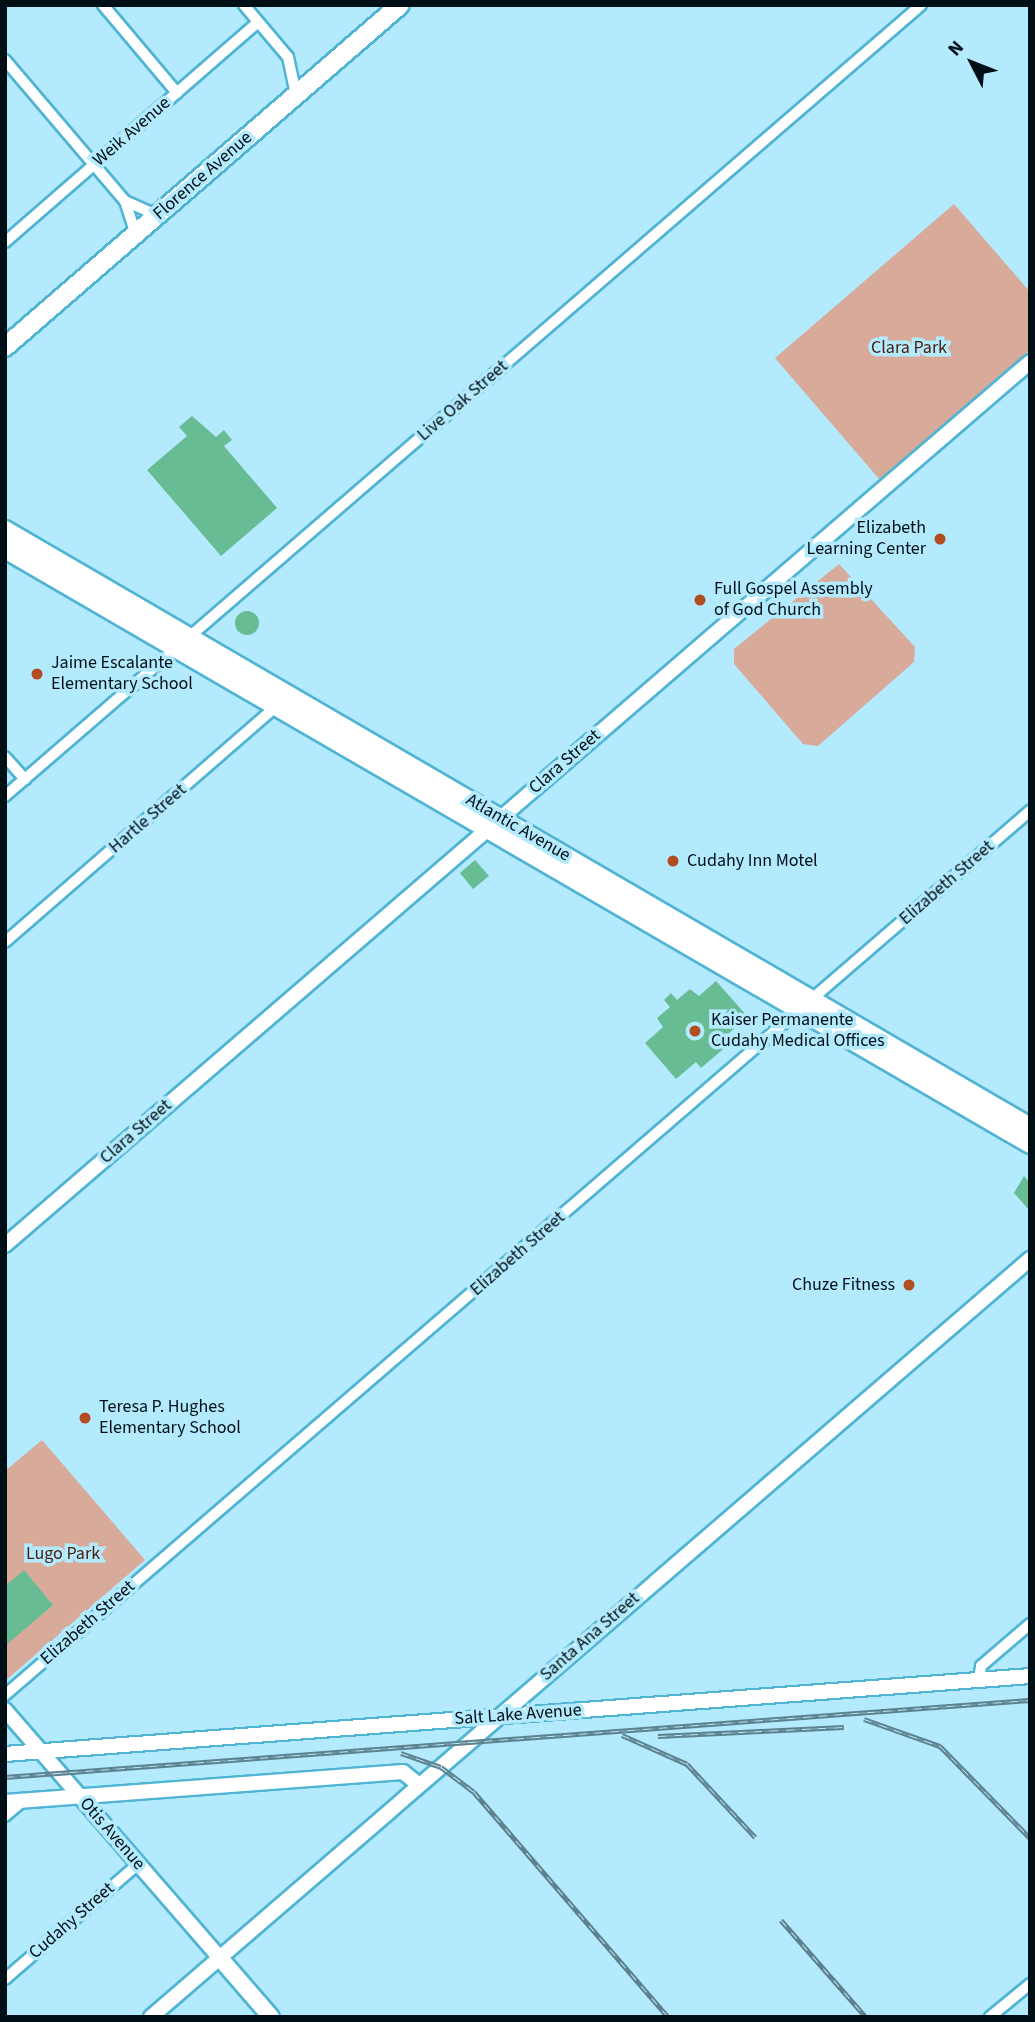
<!DOCTYPE html>
<style>
body{margin:0}
#map{position:relative;width:1035px;height:2022px;overflow:hidden;background:#b3eafd;font-family:"Source Sans 3",sans-serif}
div>[style]{position:absolute}
[style*='--x']{left:calc(var(--x)*1px);top:calc(var(--y)*1px);width:calc(var(--w)*1px);rotate:calc(var(--a)*1deg)}
.green>*{inset:0;background:#d7aa9a}
.building>*{inset:0;background:#68bc94}
.round{border-radius:50%}
.roads{filter:drop-shadow(2px 0 #50b4d3) drop-shadow(-2px 0 #50b4d3) drop-shadow(0 2px #50b4d3) drop-shadow(0 -2px #50b4d3)}
.minor>*{height:10px;margin:-5px;padding:0 5px;transform-origin:5px;border-radius:5px;background:#fff}
.tertiary>*{height:14px;margin:-7px;padding:0 7px;transform-origin:7px;border-radius:7px;background:#fff}
.secondary>*{height:16px;margin:-8px;padding:0 8px;transform-origin:8px;border-radius:8px;background:#fff}
.primary>*{height:18px;margin:-9px;padding:0 9px;transform-origin:9px;border-radius:9px;background:#fff}
.rail>*{height:5px;margin-top:-2.5px;transform-origin:0;background:repeating-linear-gradient(90deg,#b3eafd 0 8px,#5d818e 0 16px);box-sizing:border-box;border-block:2px solid #5d818e}
.dots>*{width:19px;height:19px;translate:-50% -50%;box-sizing:border-box;border:4px solid #b3eafd;border-radius:50%}
span{translate:-50% -50%;white-space:nowrap;text-align:center;line-height:1.15;-webkit-text-stroke:7px #b3eafd;paint-order:stroke}
.street-label{font-size:18px;color:#000f16}
.park-label{font-size:18px;color:#4a1c09}
.poi-label{font-size:18px;color:#000f16}
.right{translate:-100% -50%;text-align:right}
.left{translate:0 -50%;text-align:left}
.frame{position:absolute;inset:0;border:7px solid #000f16;pointer-events:none}
.north{position:absolute;left:937px;top:28px;width:70px;height:70px;-webkit-text-stroke:5px #b3eafd;paint-order:stroke;rotate:312deg;font-size:19px;font-weight:700;line-height:28px;text-align:center;color:#000f16}
.north::after{content:'';display:block;margin:auto;width:24px;height:32px;background:#000f16;clip-path:polygon(50% 0,100% 100%,50% 72%,0 100%)}
</style>
<div id="map">
<div class="green">
<i style="clip-path:polygon(954px 204px,1030px 292px,1030px 350px,880px 480px,775px 358px)"></i>
<i style="clip-path:polygon(839px 564px,915px 647px,914px 662px,818px 746px,803px 744px,734px 664px,734px 649px)"></i>
<i style="clip-path:polygon(42px 1440px,145px 1560px,5px 1681px,5px 1471px)"></i>
</div>
<div class="building">
<i style="clip-path:polygon(192px 416px,216px 437px,224px 430px,232px 440px,224px 446px,277px 508px,221px 556px,147px 470px,187px 436px,179px 427px)"></i>
<i class="round" style="left:235px;top:611px;width:24px;height:24px"></i>
<i style="clip-path:polygon(475px 860px,489px 876px,473px 889px,460px 873px)"></i>
<i style="clip-path:polygon(716px 981px,748px 1017px,728px 1034px,734px 1040px,701px 1068px,696px 1062px,676px 1079px,645px 1043px,663px 1027px,657px 1018px,670px 1007px,664px 1000px,671px 993px,677px 1000px,690px 989px,699px 996px)"></i>
<i style="clip-path:polygon(1024px 1176px,1030px 1183px,1030px 1211px,1014px 1193px)"></i>
<i style="clip-path:polygon(24px 1570px,53px 1605px,5px 1646px,5px 1586px)"></i>
</div>
<div class="roads">
<div class="minor">
<i style="--x:103;--y:5;--w:115;--a:49.9"></i>
<i style="--x:244;--y:5;--w:68;--a:49.8"></i>
<i style="--x:288;--y:57;--w:39;--a:78"></i>
<i style="--x:5;--y:60;--w:185;--a:49.6"></i>
<i style="--x:125;--y:201;--w:35;--a:72"></i>
<i style="--x:125;--y:201;--w:35;--a:24"></i>
<i style="--x:5;--y:242;--w:335;--a:-41"></i>
<i style="--x:5;--y:757;--w:30;--a:48"></i>
<i style="--x:5;--y:796;--w:1210;--a:-40.81"></i>
<i style="--x:5;--y:942;--w:364;--a:-41"></i>
<i style="--x:979;--y:1679;--w:13;--a:-81"></i>
<i style="--x:981;--y:1666;--w:65;--a:-40.6"></i>
<i style="--x:5;--y:1695;--w:1354;--a:-40.78"></i>
<i style="--x:5;--y:1816;--w:23;--a:-40"></i>
<i style="--x:5;--y:1979;--w:176;--a:-40.8"></i>
<i style="--x:990;--y:2017;--w:52;--a:-39.5"></i>
</div>
<div class="tertiary">
<i style="--x:5;--y:1245;--w:1353;--a:-40.74"></i>
<i style="--x:5;--y:1710;--w:327;--a:49.1"></i>
<i style="--x:5;--y:1754;--w:1028;--a:-4.35"></i>
<i style="--x:5;--y:1802;--w:399;--a:-4.3"></i>
<i style="--x:403;--y:1772;--w:21;--a:39"></i>
<i style="--x:151;--y:2017;--w:1161;--a:-40.77"></i>
</div>
<div class="secondary">
<i style="--x:219;--y:1957;--w:79;--a:49.1"></i>
</div>
<div class="primary">
<i style="--x:5;--y:347;--w:522;--a:-40.89"></i>
<i style="--x:5;--y:530;--w:1186;--a:30.22"></i>
<i style="--x:5;--y:549;--w:1185;--a:30.13"></i>
</div>
</div>
<div class="rail">
<i style="--x:864;--y:1719;--w:81;--a:19.6"></i>
<i style="--x:940;--y:1746;--w:129;--a:45.6"></i>
<i style="--x:622;--y:1735;--w:71;--a:24"></i>
<i style="--x:687;--y:1764;--w:100;--a:47"></i>
<i style="--x:658;--y:1736;--w:186;--a:-2.8"></i>
<i style="--x:401;--y:1753;--w:42;--a:19.3"></i>
<i style="--x:441;--y:1767;--w:41;--a:37.1"></i>
<i style="--x:474;--y:1792;--w:297;--a:49.2"></i>
<i style="--x:5;--y:1777;--w:1028;--a:-4.3"></i>
<i style="--x:781;--y:1920;--w:129;--a:48.8"></i>
</div>
<div class="dots">
<i style="left:940px;top:539px;background:#b24d21"></i>
<i style="left:700px;top:600px;background:#b24d21"></i>
<i style="left:37px;top:674px;background:#b24d21"></i>
<i style="left:673px;top:861px;background:#b24d21"></i>
<i style="left:695px;top:1031px;background:#b24d21"></i>
<i style="left:909px;top:1285px;background:#b24d21"></i>
<i style="left:85px;top:1418px;background:#b24d21"></i>
</div>
<div class="street-label">
<span style="left:132px;top:132px;rotate:-41deg">Weik Avenue</span>
<span style="left:203px;top:176px;rotate:-41deg">Florence Avenue</span>
<span style="left:463px;top:401px;rotate:-41deg">Live Oak Street</span>
<span style="left:565px;top:762px;rotate:-41deg">Clara Street</span>
<span style="left:148px;top:819px;rotate:-41deg">Hartle Street</span>
<span style="left:518px;top:828px;rotate:30deg">Atlantic Avenue</span>
<span style="left:947px;top:883px;rotate:-41deg">Elizabeth Street</span>
<span style="left:136px;top:1132px;rotate:-41deg">Clara Street</span>
<span style="left:518px;top:1254px;rotate:-41deg">Elizabeth Street</span>
<span style="left:88px;top:1623px;rotate:-41deg">Elizabeth Street</span>
<span style="left:590px;top:1637px;rotate:-41deg">Santa Ana Street</span>
<span style="left:518px;top:1715px;rotate:-4deg">Salt Lake Avenue</span>
<span style="left:112px;top:1834px;rotate:49deg">Otis Avenue</span>
<span style="left:72px;top:1921px;rotate:-41deg">Cudahy Street</span>
</div>
<div class="park-label">
<span style="left:909px;top:348px">Clara Park</span>
<span style="left:63px;top:1554px">Lugo Park</span>
</div>
<div class="poi-label">
<span class="right" style="left:926px;top:539px">Elizabeth<br>Learning Center</span>
<span class="left" style="left:714px;top:600px">Full Gospel Assembly<br>of God Church</span>
<span class="left" style="left:51px;top:674px">Jaime Escalante<br>Elementary School</span>
<span class="left" style="left:687px;top:861px">Cudahy Inn Motel</span>
<span class="left" style="left:711px;top:1031px">Kaiser Permanente<br>Cudahy Medical Offices</span>
<span class="right" style="left:895px;top:1285px">Chuze Fitness</span>
<span class="left" style="left:99px;top:1418px">Teresa P. Hughes<br>Elementary School</span>
</div>
<div class="frame"></div>
<div class="north">N</div>
</div>
